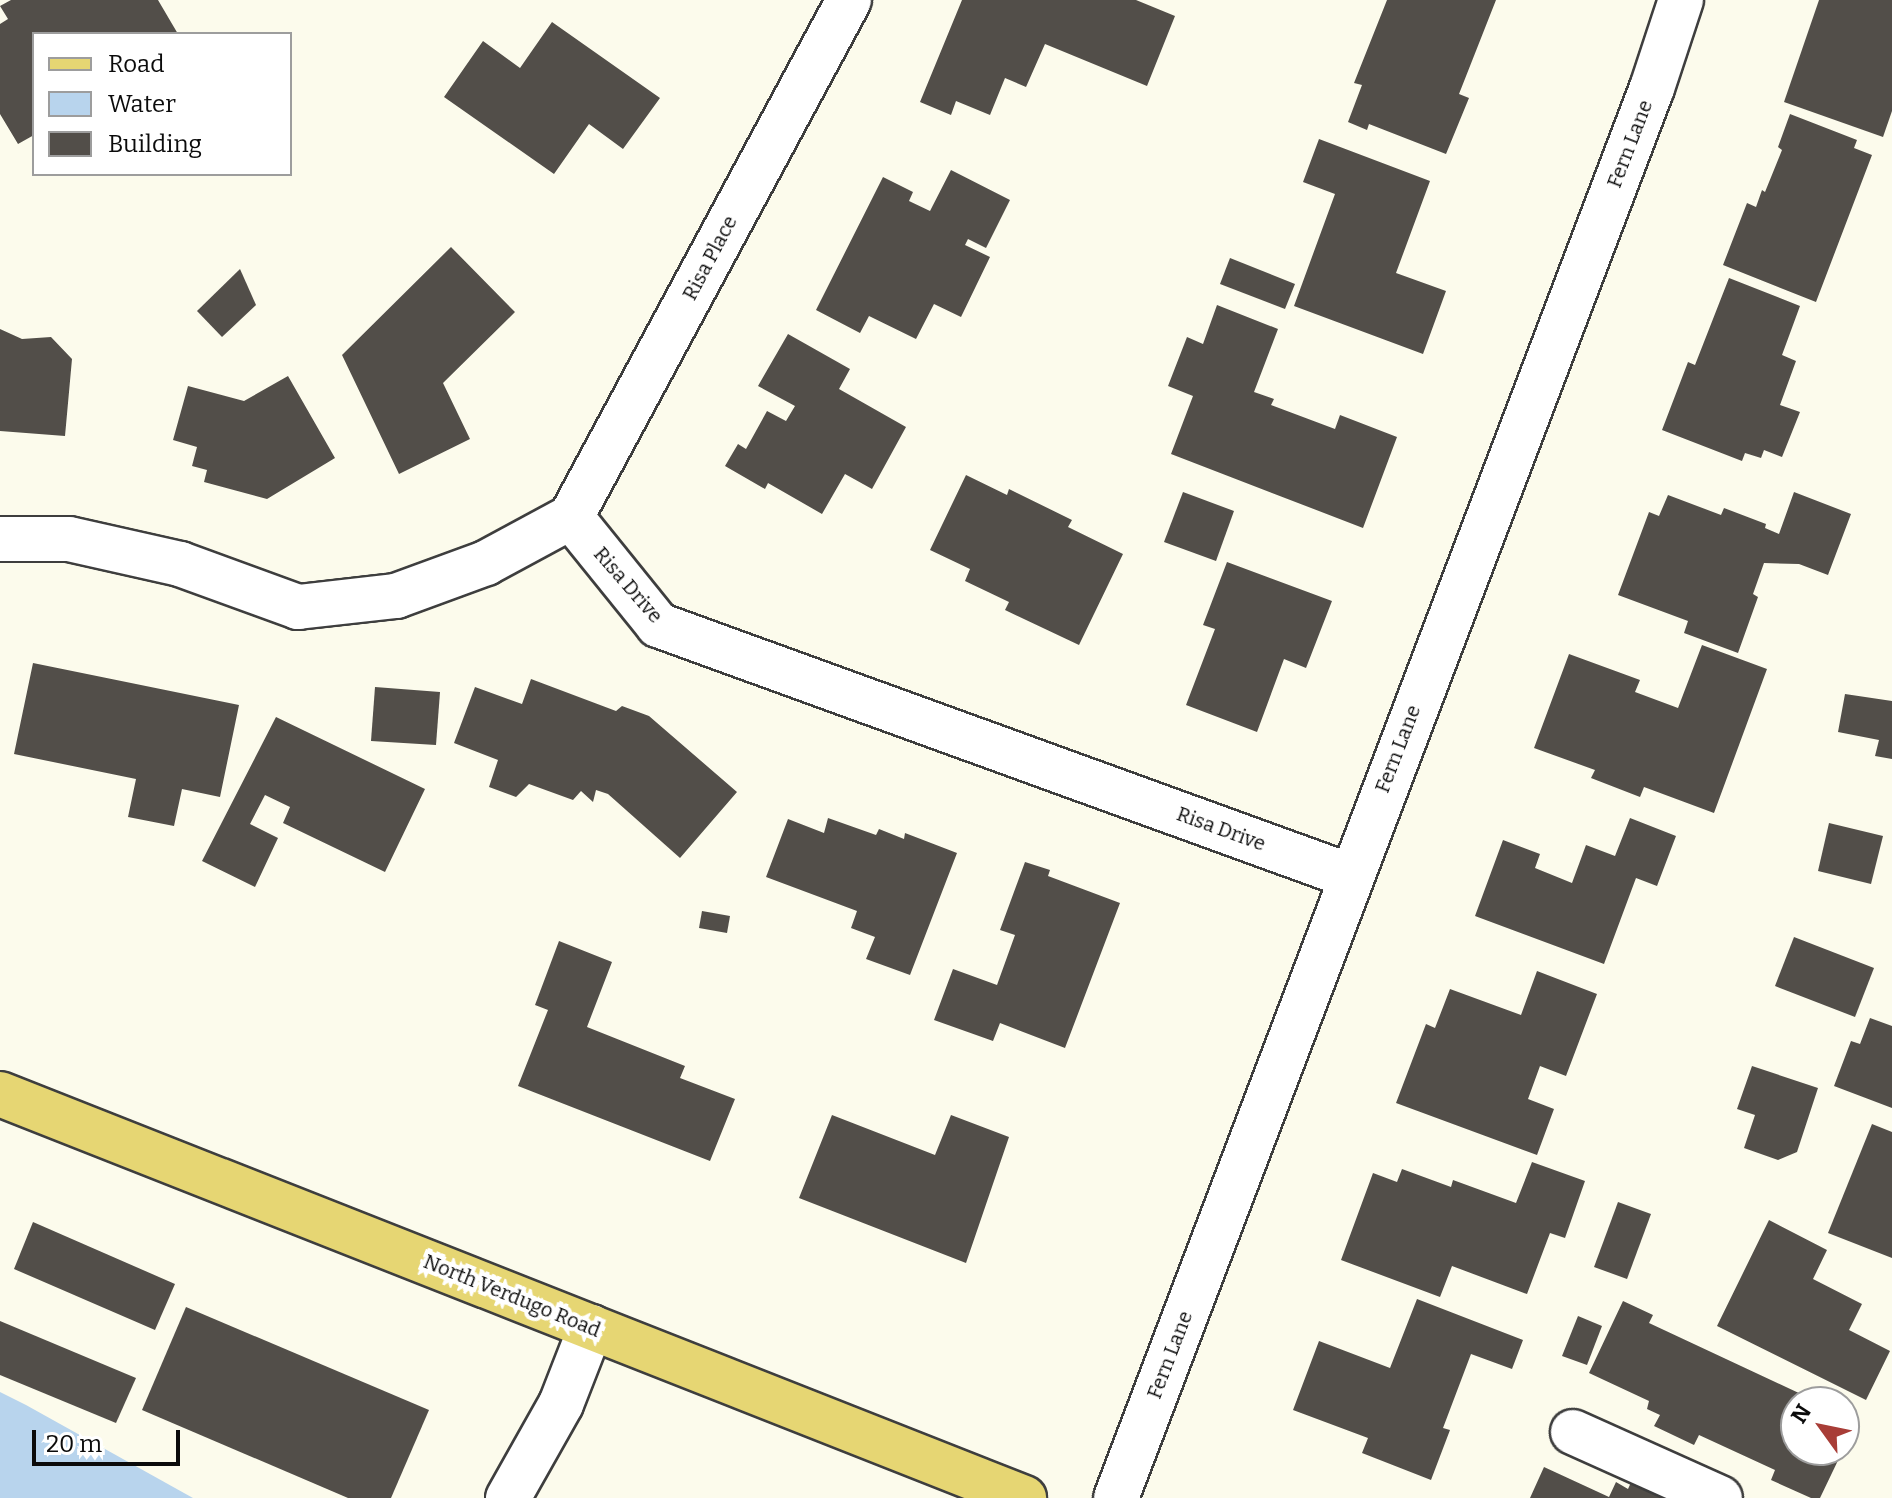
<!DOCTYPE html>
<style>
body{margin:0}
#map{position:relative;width:1892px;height:1498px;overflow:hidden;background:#fcfbec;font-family:Bitter,serif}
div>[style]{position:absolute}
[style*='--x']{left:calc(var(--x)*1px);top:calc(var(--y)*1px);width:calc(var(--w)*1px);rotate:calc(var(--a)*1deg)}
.water>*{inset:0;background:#b8d4ed}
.building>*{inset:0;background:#524e49}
.roads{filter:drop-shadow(2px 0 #3e3e3e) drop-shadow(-2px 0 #3e3e3e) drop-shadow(0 2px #3e3e3e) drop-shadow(0 -2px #3e3e3e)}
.minor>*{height:44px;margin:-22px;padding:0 22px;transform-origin:22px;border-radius:22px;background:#fff}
.major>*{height:44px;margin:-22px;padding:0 22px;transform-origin:22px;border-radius:22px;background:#e6d673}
span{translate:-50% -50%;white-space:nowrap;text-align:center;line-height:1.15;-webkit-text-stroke:8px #fff;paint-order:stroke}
.street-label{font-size:20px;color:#0b0b0b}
.legend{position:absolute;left:32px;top:32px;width:260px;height:144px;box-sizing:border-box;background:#fff;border:2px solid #9d9d9d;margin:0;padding:10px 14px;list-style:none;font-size:24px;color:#0b0b0b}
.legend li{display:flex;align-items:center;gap:16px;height:40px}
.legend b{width:40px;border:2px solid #9d9d9d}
.north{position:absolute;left:1780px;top:1386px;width:80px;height:80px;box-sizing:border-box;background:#fff;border:2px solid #9d9d9d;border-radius:50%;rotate:303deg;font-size:22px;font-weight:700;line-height:32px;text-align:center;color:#0b0b0b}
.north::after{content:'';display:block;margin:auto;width:28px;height:36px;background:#a83d37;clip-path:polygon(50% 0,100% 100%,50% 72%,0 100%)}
.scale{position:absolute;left:32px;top:1430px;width:148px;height:36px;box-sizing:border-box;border:4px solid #0b0b0b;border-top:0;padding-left:10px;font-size:24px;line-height:28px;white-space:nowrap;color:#0b0b0b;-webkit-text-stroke:6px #fff;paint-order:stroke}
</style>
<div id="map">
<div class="water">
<i style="clip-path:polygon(0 1392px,26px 1405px,193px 1498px,0 1498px)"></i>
</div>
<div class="building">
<i style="clip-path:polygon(11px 0,158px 0,178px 34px,34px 34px,34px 135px,18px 144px,0 114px,0 24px,8px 19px,0 6px)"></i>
<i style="clip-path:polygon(962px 0,1136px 0,1175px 16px,1147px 86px,1045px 44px,1026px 87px,1005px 78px,990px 115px,956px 101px,951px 115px,920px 102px)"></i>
<i style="clip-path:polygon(1387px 0,1496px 0,1459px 94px,1469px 98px,1446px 154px,1369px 124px,1367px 130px,1348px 122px,1362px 85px,1354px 83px)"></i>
<i style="clip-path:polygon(1819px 0,1892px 0,1892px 111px,1883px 137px,1784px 102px)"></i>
<i style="clip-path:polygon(552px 22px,660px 98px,623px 149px,589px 124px,554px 174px,444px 97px,483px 41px,520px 68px)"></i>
<i style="clip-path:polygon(1790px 114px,1857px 140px,1854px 148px,1872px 155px,1816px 302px,1723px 265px,1747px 203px,1756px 207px,1762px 190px,1765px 192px,1782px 150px,1778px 147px)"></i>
<i style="clip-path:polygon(1319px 139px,1430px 181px,1396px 273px,1446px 291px,1423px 354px,1294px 306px,1335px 194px,1303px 182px)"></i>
<i style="clip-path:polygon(951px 170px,1010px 200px,986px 248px,968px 239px,965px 245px,990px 257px,961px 317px,934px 304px,916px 339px,869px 316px,860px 333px,816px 310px,883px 177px,913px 192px,909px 201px,930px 211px)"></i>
<i style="clip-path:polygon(451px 247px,515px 312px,443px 383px,470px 439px,399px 474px,342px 355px)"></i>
<i style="clip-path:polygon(1230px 258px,1295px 284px,1285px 309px,1220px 284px)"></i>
<i style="clip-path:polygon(240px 269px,256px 305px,222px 337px,197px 311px)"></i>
<i style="clip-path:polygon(1729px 278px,1800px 306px,1782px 355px,1796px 361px,1780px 405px,1800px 412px,1782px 457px,1764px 450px,1761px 458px,1745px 453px,1742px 461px,1662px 430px,1688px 362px,1695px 365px)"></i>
<i style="clip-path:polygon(1217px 305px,1278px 329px,1254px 392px,1274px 399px,1271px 405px,1335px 429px,1340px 415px,1397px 437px,1363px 528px,1171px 454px,1193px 396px,1168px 386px,1187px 337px,1203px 344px)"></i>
<i style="clip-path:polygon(0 329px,22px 339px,51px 337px,72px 359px,65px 436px,0 431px)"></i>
<i style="clip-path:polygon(788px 334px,850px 369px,839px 389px,906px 427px,872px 489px,845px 474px,822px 514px,768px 483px,765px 489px,725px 466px,738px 444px,746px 449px,767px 411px,786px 421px,795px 406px,758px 386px)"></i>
<i style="clip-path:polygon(288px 376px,335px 458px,267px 499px,204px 482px,207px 470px,192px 466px,197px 447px,173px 440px,188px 386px,244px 401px)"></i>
<i style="clip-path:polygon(966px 475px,1007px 495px,1009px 489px,1072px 520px,1068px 527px,1123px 554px,1079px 645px,1005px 610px,1009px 602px,965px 581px,970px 569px,930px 550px)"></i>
<i style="clip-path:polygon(1183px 492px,1234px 511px,1216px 561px,1164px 542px)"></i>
<i style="clip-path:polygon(1794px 492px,1851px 514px,1828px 575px,1799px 564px,1764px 563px,1753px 594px,1758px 597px,1738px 653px,1684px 633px,1688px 621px,1618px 595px,1649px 512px,1659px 516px,1668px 495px,1721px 515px,1724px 508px,1766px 524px,1765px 528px,1779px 534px)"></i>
<i style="clip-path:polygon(1227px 562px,1332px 601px,1306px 668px,1284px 659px,1257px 732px,1186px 705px,1215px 629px,1203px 625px)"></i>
<i style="clip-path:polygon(1702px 645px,1767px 669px,1714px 813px,1644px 787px,1640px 797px,1591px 778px,1595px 770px,1534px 748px,1569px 654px,1640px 680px,1635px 692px,1678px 708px)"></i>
<i style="clip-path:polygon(33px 663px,239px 705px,220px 797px,182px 789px,174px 826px,128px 817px,136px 779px,14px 754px)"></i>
<i style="clip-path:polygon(531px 679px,616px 711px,622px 706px,649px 716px,737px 792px,680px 858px,608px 794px,596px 790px,593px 802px,581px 791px,573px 800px,529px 784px,516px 797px,489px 787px,498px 760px,454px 743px,475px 687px,522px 704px)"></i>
<i style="clip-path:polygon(375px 687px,440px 692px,436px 745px,371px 741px)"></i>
<i style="clip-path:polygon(1845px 694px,1892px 701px,1892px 759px,1875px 756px,1879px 740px,1838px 732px)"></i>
<i style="clip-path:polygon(276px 717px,425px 789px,385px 872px,283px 823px,290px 807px,265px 795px,250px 824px,278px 838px,255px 887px,202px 861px)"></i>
<i style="clip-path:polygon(828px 818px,876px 835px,879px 829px,904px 839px,905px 833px,957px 853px,910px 975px,866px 959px,875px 937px,851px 928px,857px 911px,766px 877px,788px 819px,824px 833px)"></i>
<i style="clip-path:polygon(1630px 818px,1676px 836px,1657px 886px,1636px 878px,1604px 964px,1475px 916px,1503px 840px,1540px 854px,1535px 868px,1572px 883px,1586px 845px,1615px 856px)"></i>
<i style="clip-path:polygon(1829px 823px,1883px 836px,1871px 884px,1818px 871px)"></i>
<i style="clip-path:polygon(1025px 862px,1050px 870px,1048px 876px,1120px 903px,1065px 1048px,1000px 1023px,993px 1041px,934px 1020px,953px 969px,997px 985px,1015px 935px,1000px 930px)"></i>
<i style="clip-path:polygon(702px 911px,730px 916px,727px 933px,699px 928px)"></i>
<i style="clip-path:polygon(1794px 937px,1874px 968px,1855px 1017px,1775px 986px)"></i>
<i style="clip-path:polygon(559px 941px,612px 962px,587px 1027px,685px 1066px,680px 1078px,735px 1099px,710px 1161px,518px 1086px,548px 1010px,535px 1005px)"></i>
<i style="clip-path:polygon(1537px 971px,1597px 994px,1566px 1076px,1540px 1066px,1528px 1099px,1554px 1109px,1537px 1155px,1396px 1103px,1426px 1024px,1435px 1028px,1450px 989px,1521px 1015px)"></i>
<i style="clip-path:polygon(1870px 1018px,1892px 1026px,1892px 1108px,1834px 1086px,1851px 1041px,1860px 1044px)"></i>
<i style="clip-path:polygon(1752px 1066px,1818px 1088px,1797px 1152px,1778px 1160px,1744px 1148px,1755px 1115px,1737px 1109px)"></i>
<i style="clip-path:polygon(832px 1115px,935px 1155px,951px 1115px,1009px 1137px,966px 1263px,799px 1198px)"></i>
<i style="clip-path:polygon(1872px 1124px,1892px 1132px,1892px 1258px,1828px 1233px)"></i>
<i style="clip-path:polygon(1532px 1162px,1585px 1181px,1565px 1238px,1550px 1233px,1527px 1294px,1452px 1266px,1440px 1297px,1341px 1260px,1373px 1173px,1397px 1182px,1402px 1169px,1451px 1187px,1453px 1180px,1516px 1203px)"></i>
<i style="clip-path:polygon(1618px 1202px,1651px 1214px,1627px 1279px,1594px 1267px)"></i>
<i style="clip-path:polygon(1769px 1220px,1827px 1250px,1813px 1279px,1862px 1304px,1849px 1330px,1890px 1351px,1866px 1400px,1717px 1326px)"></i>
<i style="clip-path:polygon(33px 1222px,175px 1284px,155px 1330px,14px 1269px)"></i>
<i style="clip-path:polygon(1417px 1299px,1523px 1340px,1512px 1369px,1471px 1354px,1443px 1428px,1450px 1430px,1431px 1480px,1362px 1453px,1368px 1438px,1293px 1410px,1319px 1341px,1390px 1368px)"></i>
<i style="clip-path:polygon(1623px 1301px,1653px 1315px,1649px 1323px,1818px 1402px,1796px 1402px,1796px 1450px,1843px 1450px,1820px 1498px,1811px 1498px,1771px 1480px,1775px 1470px,1699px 1435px,1694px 1445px,1654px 1426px,1660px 1415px,1647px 1409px,1649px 1401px,1589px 1373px)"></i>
<i style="clip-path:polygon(186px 1307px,429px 1410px,391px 1498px,348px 1498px,142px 1410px)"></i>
<i style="clip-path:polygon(1578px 1316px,1602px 1326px,1587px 1365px,1562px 1356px)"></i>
<i style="clip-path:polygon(0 1321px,136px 1378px,116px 1423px,0 1375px)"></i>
<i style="clip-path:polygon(1844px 1414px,1857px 1420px,1844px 1447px)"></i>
<i style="clip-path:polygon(1544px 1467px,1609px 1497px,1616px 1482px,1628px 1489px,1633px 1478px,1674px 1498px,1530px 1498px)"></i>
</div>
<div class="roads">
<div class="minor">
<i style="--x:571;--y:517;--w:139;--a:51.1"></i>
<i style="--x:658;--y:625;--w:736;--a:19.94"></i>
<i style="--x:571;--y:517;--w:587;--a:-61.73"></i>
<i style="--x:0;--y:539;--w:69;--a:0"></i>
<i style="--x:69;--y:539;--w:114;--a:12.7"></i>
<i style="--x:180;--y:564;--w:126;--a:20"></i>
<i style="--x:298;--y:607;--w:99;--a:-6.4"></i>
<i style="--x:396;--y:596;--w:96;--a:-20.1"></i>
<i style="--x:486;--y:563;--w:97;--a:-28.4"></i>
<i style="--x:1573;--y:1432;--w:161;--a:24.2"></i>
<i style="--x:508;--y:1498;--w:108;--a:-60.6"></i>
<i style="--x:561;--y:1404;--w:83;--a:-68.7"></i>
<i style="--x:1116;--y:1498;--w:1508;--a:-69.19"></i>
<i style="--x:1652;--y:88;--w:93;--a:-71.8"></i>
</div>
<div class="major">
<i style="--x:0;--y:1094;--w:1101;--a:21.53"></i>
</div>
</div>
<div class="street-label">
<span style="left:1630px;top:144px;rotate:-69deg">Fern Lane</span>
<span style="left:710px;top:258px;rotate:-62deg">Risa Place</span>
<span style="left:628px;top:585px;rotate:49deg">Risa Drive</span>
<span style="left:1398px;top:749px;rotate:-69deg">Fern Lane</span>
<span style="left:1221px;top:829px;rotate:20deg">Risa Drive</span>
<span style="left:512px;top:1296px;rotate:22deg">North Verdugo Road</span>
<span style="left:1170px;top:1355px;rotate:-69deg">Fern Lane</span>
</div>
<ul class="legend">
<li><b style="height:10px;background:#e6d673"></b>Road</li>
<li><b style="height:22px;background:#b8d4ed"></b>Water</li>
<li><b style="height:22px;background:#524e49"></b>Building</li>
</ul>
<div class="north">N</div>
<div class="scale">20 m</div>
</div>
